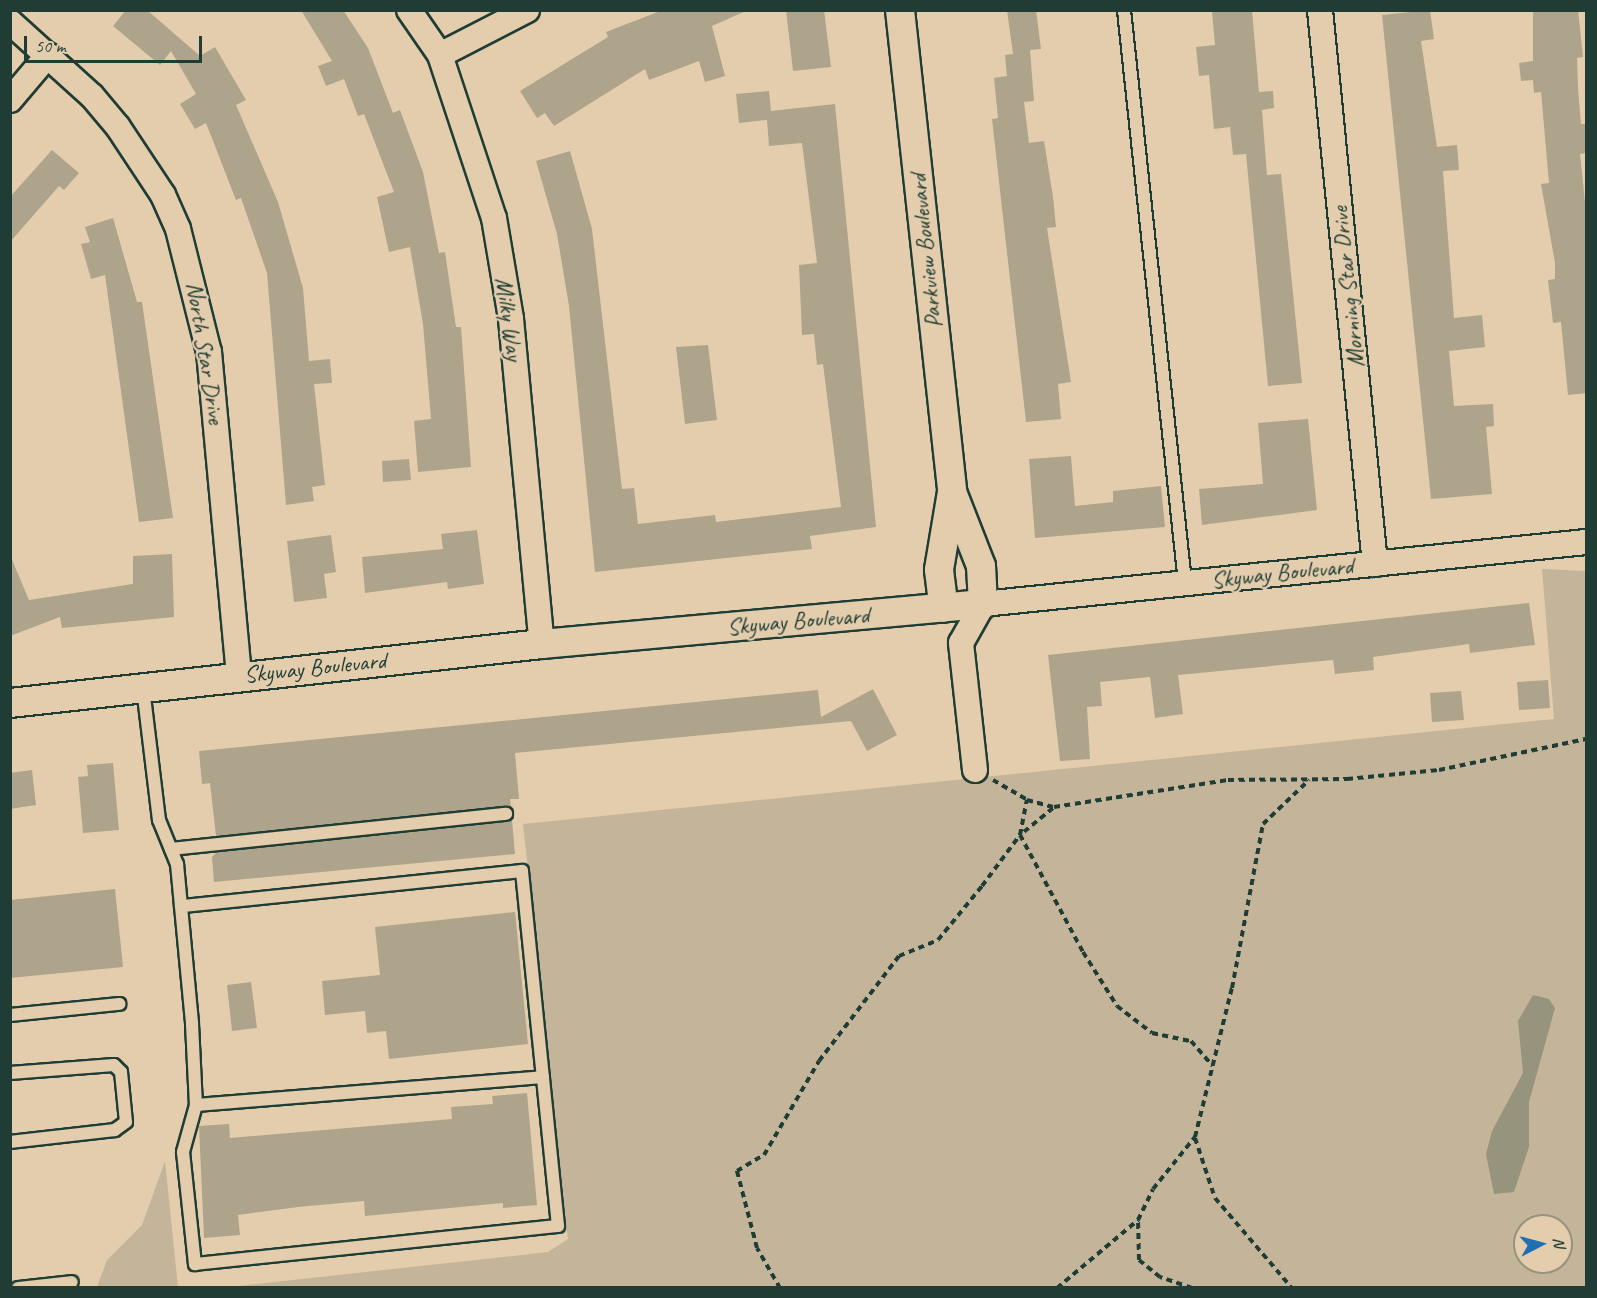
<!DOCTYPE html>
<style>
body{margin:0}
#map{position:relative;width:1597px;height:1298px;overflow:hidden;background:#e4cdad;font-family:Caveat,sans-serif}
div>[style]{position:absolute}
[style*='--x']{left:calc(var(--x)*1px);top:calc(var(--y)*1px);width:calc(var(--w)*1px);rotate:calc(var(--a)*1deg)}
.green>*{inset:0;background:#c4b59a}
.water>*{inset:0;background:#96947d}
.building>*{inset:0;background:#aea48b}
.path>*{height:4px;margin-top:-2px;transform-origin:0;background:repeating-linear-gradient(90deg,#1f3d34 0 6px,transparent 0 10.5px)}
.roads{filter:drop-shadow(2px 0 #1f3d34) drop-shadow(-2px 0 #1f3d34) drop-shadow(0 2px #1f3d34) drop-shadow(0 -2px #1f3d34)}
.service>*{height:12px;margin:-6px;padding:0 6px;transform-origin:6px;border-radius:6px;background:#e4cdad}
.minor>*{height:24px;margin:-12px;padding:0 12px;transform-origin:12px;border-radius:12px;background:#e4cdad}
.tertiary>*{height:28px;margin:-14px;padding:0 14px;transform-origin:14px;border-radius:14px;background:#e4cdad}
span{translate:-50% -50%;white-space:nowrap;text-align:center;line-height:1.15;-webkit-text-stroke:4.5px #e4cdad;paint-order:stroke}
.street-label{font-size:24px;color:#1f3d34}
.frame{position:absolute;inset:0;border:12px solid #1f3d34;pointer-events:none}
.north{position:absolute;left:1513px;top:1214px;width:60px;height:60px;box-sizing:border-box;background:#e4cdad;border:2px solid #95937d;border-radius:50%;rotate:84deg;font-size:16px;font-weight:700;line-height:24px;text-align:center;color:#1f3d34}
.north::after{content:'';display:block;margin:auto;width:21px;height:27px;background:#1f6fb2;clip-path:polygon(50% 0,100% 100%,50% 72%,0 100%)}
.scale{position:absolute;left:24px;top:36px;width:178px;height:27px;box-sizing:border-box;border:3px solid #1f3d34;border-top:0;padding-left:8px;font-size:18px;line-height:21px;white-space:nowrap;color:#1f3d34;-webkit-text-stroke:4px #e4cdad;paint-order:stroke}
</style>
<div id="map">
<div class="green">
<i style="clip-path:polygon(evenodd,1542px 569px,1586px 571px,1586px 1287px,219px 1288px,548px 1252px,568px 1239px,523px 824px,1554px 719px,1542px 569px,1525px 1226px,1561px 1226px,1561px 1262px,1525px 1262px,1525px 1226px)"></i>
<i style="clip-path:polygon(165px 1161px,178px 1287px,97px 1287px,107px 1260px,142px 1225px)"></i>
</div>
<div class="water">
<i style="clip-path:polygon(1533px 995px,1549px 999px,1555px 1008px,1529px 1102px,1529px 1147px,1514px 1192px,1494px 1194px,1486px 1154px,1492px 1131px,1523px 1073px,1518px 1021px)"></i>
</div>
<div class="building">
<i style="clip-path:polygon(126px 10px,147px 10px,200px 56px,215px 47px,246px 100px,236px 105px,278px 202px,303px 288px,309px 361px,330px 359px,332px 383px,314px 384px,325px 485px,312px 487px,314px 501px,286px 505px,267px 273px,241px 198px,236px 200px,206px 123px,195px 129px,180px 104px,196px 94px,171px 51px,160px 65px,113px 26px)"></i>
<i style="clip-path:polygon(301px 10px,343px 10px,368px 48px,393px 113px,400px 110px,423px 172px,439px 253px,445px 252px,456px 327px,461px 327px,471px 467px,418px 472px,414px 421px,431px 419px,423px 324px,410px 247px,389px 252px,377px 197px,394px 192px,364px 114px,358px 116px,344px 79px,326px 86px,318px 66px,332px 61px)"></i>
<i style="clip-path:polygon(663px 10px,748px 10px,712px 26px,725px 76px,705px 82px,699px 61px,649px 80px,645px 69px,554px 126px,545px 113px,537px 118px,520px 91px,608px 37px,606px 32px)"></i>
<i style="clip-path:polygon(786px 10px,824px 10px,831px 67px,793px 71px)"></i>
<i style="clip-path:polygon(1007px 10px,1036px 10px,1041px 49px,1030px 50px,1034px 101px,1024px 102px,1029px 143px,1044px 141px,1053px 197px,1056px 227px,1047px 228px,1071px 382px,1058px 384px,1061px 419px,1026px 422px,992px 119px,998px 118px,994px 78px,1007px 76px,1005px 55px,1013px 54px)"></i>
<i style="clip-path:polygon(1252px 10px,1259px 92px,1273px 91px,1274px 108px,1262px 110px,1267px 175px,1281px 174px,1302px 383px,1268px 386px,1246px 154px,1233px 155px,1230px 127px,1214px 129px,1209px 75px,1199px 76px,1196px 47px,1215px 45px,1212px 11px)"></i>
<i style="clip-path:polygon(1430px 10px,1434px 39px,1421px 41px,1437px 147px,1457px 145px,1459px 170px,1443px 171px,1454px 318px,1482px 315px,1485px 347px,1449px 351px,1454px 406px,1493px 404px,1494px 426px,1486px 427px,1492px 494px,1431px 499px,1382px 15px)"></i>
<i style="clip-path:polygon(1533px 10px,1578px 10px,1583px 57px,1577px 58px,1578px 88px,1581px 124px,1587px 124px,1587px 153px,1580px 154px,1587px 221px,1587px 393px,1568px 395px,1561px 322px,1553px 323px,1548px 280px,1555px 279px,1555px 263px,1541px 184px,1549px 183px,1541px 92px,1534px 93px,1533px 80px,1521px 81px,1519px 63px,1533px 61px)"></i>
<i style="clip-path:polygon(769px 91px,771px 111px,835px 104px,876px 527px,810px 536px,812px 549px,595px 572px,569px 306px,557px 234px,536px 161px,570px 151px,592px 229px,622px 489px,634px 488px,638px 524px,715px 515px,716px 522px,841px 507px,823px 364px,817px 365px,814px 334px,802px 335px,799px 265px,817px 263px,802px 143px,769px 146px,767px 120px,739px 123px,736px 94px)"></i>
<i style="clip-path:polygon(52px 150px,79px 173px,64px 190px,59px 186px,10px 242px,10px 197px)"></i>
<i style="clip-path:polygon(113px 218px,137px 302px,142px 302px,173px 518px,139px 522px,105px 275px,91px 279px,81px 244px,90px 242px,85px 227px)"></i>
<i style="clip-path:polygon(708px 345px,717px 420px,685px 424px,676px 347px)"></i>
<i style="clip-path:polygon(1308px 419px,1317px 510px,1202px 525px,1199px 489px,1263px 484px,1258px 423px)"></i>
<i style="clip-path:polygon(1071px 456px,1075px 506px,1113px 502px,1113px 491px,1161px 486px,1165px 527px,1035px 538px,1029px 459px)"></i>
<i style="clip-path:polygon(409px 459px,411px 480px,383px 482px,382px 461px)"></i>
<i style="clip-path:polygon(477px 530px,484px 584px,448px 589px,447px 582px,365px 593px,362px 557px,443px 549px,441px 534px)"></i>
<i style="clip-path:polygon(331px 535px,336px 572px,324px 574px,327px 598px,294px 602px,287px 541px)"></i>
<i style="clip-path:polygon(172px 554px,174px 617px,62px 628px,60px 617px,10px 636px,10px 555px,29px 600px,133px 584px,133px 556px)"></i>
<i style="clip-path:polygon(1529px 603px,1535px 645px,1470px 653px,1469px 644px,1373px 657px,1374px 670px,1335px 674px,1333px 660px,1178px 675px,1183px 714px,1155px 718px,1150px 677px,1100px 682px,1102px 706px,1087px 707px,1090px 759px,1060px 761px,1048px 655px)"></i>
<i style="clip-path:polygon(1548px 680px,1550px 708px,1519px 710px,1517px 682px)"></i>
<i style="clip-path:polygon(873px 689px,897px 735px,867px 751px,851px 721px,515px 753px,519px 799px,510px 799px,511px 807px,216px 836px,210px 783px,202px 784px,199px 751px,818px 690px,821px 717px)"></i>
<i style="clip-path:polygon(1461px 691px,1464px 720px,1432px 722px,1430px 693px)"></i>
<i style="clip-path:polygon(113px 763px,119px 830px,83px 833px,78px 777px,88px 776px,87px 765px)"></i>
<i style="clip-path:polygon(32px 770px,36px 805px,10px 809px,10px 773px)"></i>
<i style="clip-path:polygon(512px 820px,515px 854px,214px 882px,212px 857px,217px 852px)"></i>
<i style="clip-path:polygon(115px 889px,123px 967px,10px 978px,10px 900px)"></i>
<i style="clip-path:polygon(515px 912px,528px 1044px,389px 1059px,386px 1031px,367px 1033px,365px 1011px,325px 1015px,322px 981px,380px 975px,375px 927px)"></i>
<i style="clip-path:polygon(251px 982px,257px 1028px,232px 1031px,227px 985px)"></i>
<i style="clip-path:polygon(527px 1093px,537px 1205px,503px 1208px,503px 1203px,365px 1216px,364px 1201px,298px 1207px,238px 1215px,240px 1235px,204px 1238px,199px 1126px,229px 1124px,230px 1138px,452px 1119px,451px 1107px,493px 1104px,492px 1096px)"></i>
</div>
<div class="path">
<i style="--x:993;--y:780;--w:39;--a:30"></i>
<i style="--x:1027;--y:800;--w:28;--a:15"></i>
<i style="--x:1054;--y:807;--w:176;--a:-8.8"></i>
<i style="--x:1228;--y:780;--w:119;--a:-0.5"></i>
<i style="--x:1347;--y:779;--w:92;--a:-5.6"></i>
<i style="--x:1439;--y:770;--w:150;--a:-11.9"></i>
<i style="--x:1053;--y:808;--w:43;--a:140.7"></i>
<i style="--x:1020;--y:835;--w:133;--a:61.7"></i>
<i style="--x:1083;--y:952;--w:64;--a:57.8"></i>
<i style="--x:1117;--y:1006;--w:44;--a:37.6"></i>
<i style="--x:1152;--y:1033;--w:40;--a:12"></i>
<i style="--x:1191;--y:1041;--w:33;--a:49"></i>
<i style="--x:1195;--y:1138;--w:63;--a:71.6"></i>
<i style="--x:1215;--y:1198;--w:118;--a:49.5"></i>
<i style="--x:780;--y:1288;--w:46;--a:-119.9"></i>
<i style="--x:757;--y:1248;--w:80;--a:-104.6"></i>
<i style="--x:737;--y:1171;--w:31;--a:-31"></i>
<i style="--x:764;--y:1155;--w:109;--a:-59.7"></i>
<i style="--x:819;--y:1061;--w:132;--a:-52.7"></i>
<i style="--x:899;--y:956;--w:42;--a:-22.3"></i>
<i style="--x:938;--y:940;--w:70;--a:-50.8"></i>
<i style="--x:982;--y:886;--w:64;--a:-53.3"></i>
<i style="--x:1020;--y:835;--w:36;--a:-79"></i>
<i style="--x:1057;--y:1288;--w:106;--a:-40"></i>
<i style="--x:1192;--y:1288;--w:34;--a:-161"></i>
<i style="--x:1160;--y:1277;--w:27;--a:-141"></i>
<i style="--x:1139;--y:1260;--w:40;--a:-91.4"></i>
<i style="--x:1138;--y:1220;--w:34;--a:-64"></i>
<i style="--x:1153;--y:1189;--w:67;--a:-51.1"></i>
<i style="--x:1195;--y:1137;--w:154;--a:-76.1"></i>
<i style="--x:1232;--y:988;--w:167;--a:-79.3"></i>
<i style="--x:1263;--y:824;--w:64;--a:-43.7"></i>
</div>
<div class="roads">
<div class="service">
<i style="--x:1124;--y:10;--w:576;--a:83.92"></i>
<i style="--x:143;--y:688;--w:133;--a:83.1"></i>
<i style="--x:159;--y:820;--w:48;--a:67.8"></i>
<i style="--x:177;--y:864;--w:161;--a:84.6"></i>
<i style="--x:192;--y:1024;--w:81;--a:87.2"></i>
<i style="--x:196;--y:1105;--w:49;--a:105.5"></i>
<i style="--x:183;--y:1152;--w:113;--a:83.9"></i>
<i style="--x:195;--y:1264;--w:365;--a:-6"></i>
<i style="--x:558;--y:1226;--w:357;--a:-95.8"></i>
<i style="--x:522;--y:871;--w:343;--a:174.1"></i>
<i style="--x:171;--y:849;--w:337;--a:-6"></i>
<i style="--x:10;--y:1015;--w:110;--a:-5.8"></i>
<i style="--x:10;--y:1073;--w:104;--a:-4.4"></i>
<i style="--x:114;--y:1065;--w:10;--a:45"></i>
<i style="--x:121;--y:1072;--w:50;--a:84.3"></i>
<i style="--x:126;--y:1122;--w:14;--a:144"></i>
<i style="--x:115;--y:1130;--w:106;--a:173.5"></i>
<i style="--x:196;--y:1105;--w:348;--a:-4.6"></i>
<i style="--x:18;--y:1288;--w:54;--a:-6.3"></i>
</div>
<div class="minor">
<i style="--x:409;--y:10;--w:55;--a:55.4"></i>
<i style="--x:440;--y:55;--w:172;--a:71.7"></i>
<i style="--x:494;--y:218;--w:102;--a:80.4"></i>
<i style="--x:511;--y:319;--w:326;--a:84.6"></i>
<i style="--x:1320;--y:10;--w:557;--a:84.33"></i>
<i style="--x:10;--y:22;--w:110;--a:42.1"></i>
<i style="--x:92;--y:96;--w:40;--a:50"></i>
<i style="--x:118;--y:127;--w:82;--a:56.5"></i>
<i style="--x:163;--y:195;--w:37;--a:66"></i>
<i style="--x:178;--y:229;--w:127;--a:75.9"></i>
<i style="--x:209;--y:352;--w:325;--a:84.7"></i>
<i style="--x:440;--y:55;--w:98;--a:-27.3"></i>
<i style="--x:10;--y:100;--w:59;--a:-49.8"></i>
<i style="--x:975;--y:770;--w:128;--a:-96.3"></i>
<i style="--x:961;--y:643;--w:45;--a:-60.6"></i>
<i style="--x:983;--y:604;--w:606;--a:-5.87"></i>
</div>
<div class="tertiary">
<i style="--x:900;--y:10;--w:485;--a:83.8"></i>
<i style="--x:952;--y:492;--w:79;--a:99.5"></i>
<i style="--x:939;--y:570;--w:38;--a:83"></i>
<i style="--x:10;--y:703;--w:535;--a:-6.33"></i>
<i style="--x:542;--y:644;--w:443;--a:-5.2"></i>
<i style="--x:983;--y:604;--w:38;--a:-93"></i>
<i style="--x:981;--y:566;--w:79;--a:-111.4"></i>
</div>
</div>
<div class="street-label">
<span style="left:926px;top:251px;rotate:-96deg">Parkview Boulevard</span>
<span style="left:1348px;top:287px;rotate:-96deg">Morning Star Drive</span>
<span style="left:509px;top:319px;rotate:82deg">Milky Way</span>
<span style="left:205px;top:353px;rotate:81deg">North Star Drive</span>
<span style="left:1282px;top:573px;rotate:-6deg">Skyway Boulevard</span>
<span style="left:798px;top:621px;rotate:-5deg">Skyway Boulevard</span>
<span style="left:315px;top:668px;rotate:-6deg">Skyway Boulevard</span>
</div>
<div class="frame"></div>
<div class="north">N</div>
<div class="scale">50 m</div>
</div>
